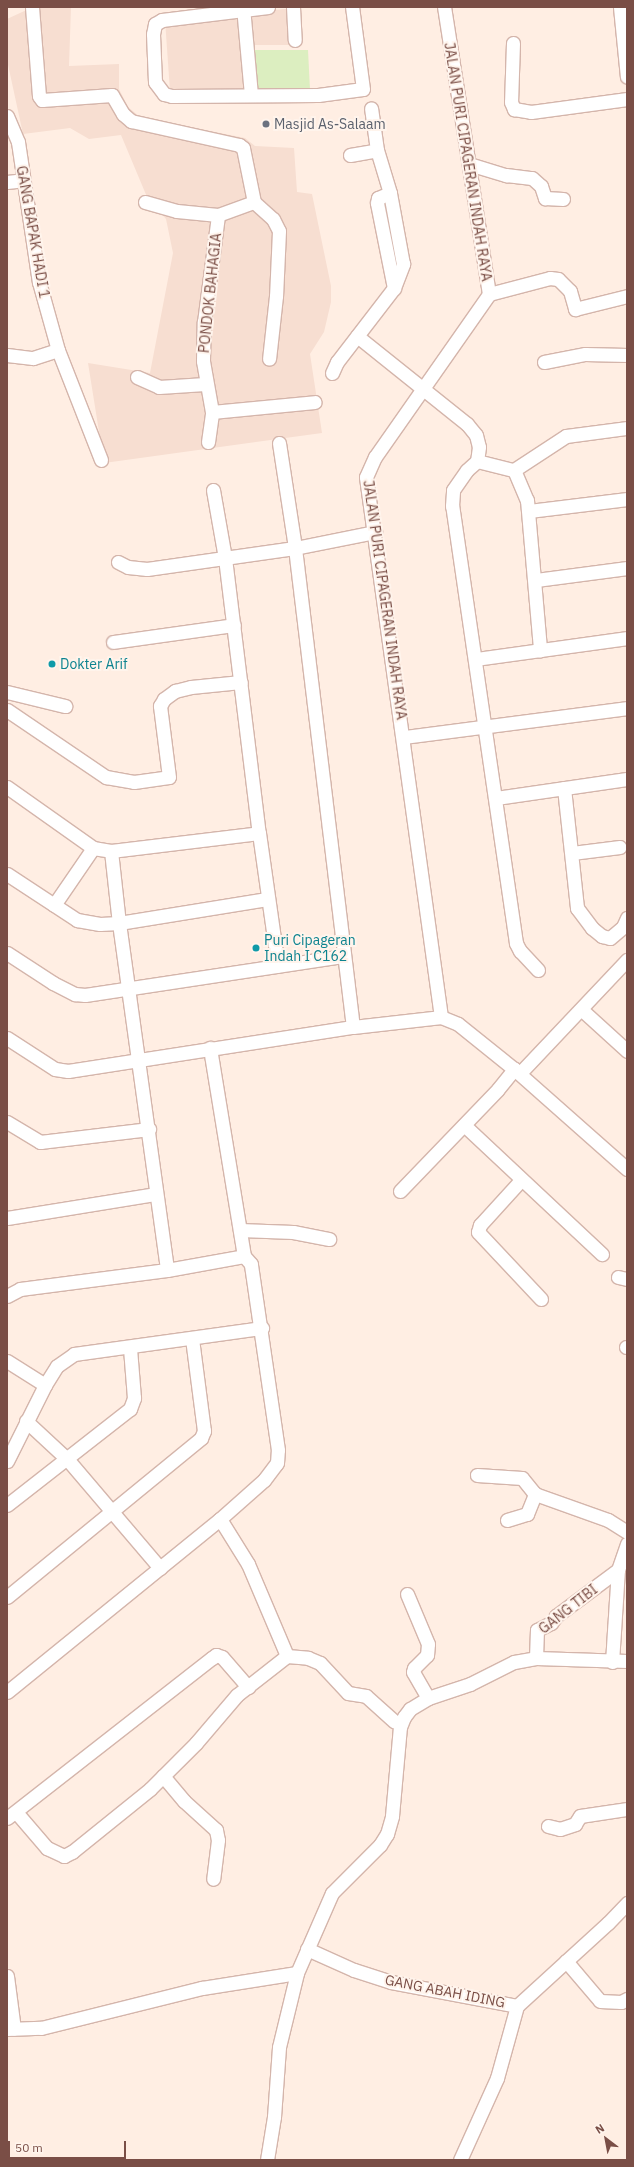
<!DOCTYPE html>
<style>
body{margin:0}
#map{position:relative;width:634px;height:2167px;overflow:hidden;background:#ffeee3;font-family:"IBM Plex Sans",sans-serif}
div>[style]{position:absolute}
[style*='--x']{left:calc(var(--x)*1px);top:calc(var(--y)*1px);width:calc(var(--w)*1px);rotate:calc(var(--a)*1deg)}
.residential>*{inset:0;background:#f7ded1}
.green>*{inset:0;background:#dceec0}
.roads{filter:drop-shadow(1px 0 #d4b5ab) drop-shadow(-1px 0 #d4b5ab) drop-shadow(0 1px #d4b5ab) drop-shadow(0 -1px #d4b5ab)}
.street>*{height:13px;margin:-6.5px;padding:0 6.5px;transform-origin:6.5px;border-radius:6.5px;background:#fff}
.dots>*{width:11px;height:11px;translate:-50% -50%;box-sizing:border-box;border:2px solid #fff4ec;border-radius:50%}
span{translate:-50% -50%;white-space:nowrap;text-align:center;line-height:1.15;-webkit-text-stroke:4px #fff4ec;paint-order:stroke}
.worship-label{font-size:14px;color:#5b616d}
.left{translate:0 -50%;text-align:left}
.street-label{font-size:14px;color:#7a4e46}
.culture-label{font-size:14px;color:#0d838f}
.frame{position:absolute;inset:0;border:8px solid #7a4e46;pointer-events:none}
.north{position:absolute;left:586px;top:2119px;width:40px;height:40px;-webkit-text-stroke:3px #fff4ec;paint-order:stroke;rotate:328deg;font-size:11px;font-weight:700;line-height:16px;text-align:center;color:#7a4e46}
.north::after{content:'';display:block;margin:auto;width:14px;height:18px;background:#7a4e46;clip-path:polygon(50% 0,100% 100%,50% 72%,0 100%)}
.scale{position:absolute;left:8px;top:2141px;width:118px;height:18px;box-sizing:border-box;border:2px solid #7a4e46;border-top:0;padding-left:5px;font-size:12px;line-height:14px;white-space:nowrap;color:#7a4e46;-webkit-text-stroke:3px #fff4ec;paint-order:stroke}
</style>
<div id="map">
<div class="residential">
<i style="clip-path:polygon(33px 7px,71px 7px,69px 66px,119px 64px,119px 89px,128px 107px,140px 117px,245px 138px,255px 146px,294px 148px,297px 192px,312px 194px,331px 286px,331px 302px,324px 332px,310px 354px,322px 433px,104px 463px,88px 363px,150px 373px,173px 253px,166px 219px,147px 197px,121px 135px,89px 139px,70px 128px,23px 134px,7px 60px,7px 19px)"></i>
<i style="clip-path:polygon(296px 8px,300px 45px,252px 45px,250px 12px)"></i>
<i style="clip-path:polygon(239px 13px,244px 89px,170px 91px,165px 20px)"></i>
</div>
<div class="green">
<i style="clip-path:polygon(251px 50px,308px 50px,310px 90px,256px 92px)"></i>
</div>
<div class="roads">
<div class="street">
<i style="--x:32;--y:7;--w:89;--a:85.5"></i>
<i style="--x:39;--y:96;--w:5;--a:53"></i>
<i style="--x:42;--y:100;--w:70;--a:-4.1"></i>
<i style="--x:112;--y:95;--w:22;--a:60"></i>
<i style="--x:123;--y:114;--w:11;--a:41"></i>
<i style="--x:131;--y:121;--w:111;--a:12.5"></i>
<i style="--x:239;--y:145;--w:5;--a:37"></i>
<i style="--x:243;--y:148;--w:55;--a:78.5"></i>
<i style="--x:254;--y:202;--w:25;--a:42"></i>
<i style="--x:273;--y:219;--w:13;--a:63"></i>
<i style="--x:279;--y:231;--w:65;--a:92.6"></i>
<i style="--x:276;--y:296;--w:63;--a:96.3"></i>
<i style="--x:243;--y:7;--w:88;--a:84.8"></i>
<i style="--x:268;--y:7;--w:107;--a:173"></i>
<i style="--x:162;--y:20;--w:8;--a:150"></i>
<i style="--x:155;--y:24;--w:10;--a:101"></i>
<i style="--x:153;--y:34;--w:48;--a:87.6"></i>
<i style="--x:155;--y:82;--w:15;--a:53"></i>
<i style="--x:164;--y:94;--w:8;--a:14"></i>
<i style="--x:172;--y:96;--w:146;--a:-0.4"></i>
<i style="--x:318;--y:95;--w:45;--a:-7.6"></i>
<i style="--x:363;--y:89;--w:83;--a:-97.6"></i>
<i style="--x:293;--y:7;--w:33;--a:87"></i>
<i style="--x:620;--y:7;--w:70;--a:84.3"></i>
<i style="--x:513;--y:43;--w:59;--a:91.9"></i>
<i style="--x:511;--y:102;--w:8;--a:67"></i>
<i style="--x:514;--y:109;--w:17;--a:10"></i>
<i style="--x:531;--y:112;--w:97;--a:-7.7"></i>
<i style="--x:7;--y:116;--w:28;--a:67"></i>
<i style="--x:18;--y:142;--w:142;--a:81.5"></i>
<i style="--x:39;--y:282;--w:71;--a:74.4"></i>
<i style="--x:58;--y:350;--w:118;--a:68.6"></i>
<i style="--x:350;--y:155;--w:27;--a:-10"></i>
<i style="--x:469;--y:164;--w:39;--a:17"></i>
<i style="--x:506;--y:175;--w:26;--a:7"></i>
<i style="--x:532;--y:178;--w:12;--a:42"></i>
<i style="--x:541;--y:186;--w:13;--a:72"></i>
<i style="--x:545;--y:198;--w:18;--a:3"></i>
<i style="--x:7;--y:182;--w:9;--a:-6"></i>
<i style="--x:390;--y:193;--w:13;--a:157"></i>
<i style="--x:378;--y:198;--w:5;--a:101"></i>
<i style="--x:377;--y:203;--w:87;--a:78.7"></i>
<i style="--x:145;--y:202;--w:33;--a:16"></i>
<i style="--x:177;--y:211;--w:41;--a:5.6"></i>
<i style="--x:218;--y:215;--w:38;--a:-20"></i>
<i style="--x:489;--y:294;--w:63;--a:-14.7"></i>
<i style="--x:550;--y:278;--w:8;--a:7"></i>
<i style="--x:558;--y:279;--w:17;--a:45"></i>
<i style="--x:570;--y:291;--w:19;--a:74"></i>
<i style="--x:575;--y:309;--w:54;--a:-14"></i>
<i style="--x:357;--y:336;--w:141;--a:38.7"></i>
<i style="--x:467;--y:424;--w:14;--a:51"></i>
<i style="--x:476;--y:435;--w:12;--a:76"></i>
<i style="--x:479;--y:447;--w:14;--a:98"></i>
<i style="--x:7;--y:355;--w:26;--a:7"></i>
<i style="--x:33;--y:358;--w:26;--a:-18"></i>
<i style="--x:544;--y:362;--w:42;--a:-11"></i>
<i style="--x:585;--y:354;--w:42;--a:1.4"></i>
<i style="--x:332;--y:373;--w:12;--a:-66"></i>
<i style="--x:337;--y:362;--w:93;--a:-52.4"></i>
<i style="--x:394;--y:288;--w:26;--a:-69"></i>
<i style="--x:403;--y:264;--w:72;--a:-100.4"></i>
<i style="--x:390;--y:193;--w:45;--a:-106.8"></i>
<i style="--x:377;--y:150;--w:42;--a:-98.1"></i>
<i style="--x:137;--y:377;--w:24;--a:24"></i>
<i style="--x:159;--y:387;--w:46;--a:-3.7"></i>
<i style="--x:212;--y:412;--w:103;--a:-5.5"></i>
<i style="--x:208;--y:442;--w:30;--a:-82"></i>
<i style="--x:212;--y:412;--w:52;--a:-100"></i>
<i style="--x:203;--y:361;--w:39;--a:-89"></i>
<i style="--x:204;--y:322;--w:108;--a:-82.5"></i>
<i style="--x:279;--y:443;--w:106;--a:81.3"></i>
<i style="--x:295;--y:548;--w:482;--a:83.1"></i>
<i style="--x:514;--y:470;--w:62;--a:-33.2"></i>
<i style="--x:566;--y:436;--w:62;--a:-7.5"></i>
<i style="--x:213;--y:490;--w:69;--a:80"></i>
<i style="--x:225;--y:558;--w:277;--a:83"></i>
<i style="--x:259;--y:833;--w:134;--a:81.9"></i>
<i style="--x:529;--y:511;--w:99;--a:-7"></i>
<i style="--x:118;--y:562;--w:11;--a:27"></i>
<i style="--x:128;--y:567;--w:19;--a:6"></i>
<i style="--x:147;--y:569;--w:149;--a:-8.1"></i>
<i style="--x:295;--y:548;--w:82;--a:-11.3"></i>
<i style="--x:536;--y:580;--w:92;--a:-7.5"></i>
<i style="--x:113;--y:642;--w:122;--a:-8"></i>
<i style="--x:476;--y:659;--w:152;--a:-7.9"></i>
<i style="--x:7;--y:692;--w:60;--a:13.6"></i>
<i style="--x:7;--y:710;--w:120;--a:34.1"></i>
<i style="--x:106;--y:777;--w:28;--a:10"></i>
<i style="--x:134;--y:782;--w:35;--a:-8"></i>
<i style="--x:169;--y:777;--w:72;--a:-97.2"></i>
<i style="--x:160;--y:706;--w:8;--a:-60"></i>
<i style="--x:164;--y:699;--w:14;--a:-36"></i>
<i style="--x:175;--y:691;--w:16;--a:-14"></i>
<i style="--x:191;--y:687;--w:50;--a:-5.7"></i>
<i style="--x:404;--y:737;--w:225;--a:-7.4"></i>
<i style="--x:7;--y:787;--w:105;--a:35.3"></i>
<i style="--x:93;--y:848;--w:18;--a:9"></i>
<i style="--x:111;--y:851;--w:149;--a:-6.9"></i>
<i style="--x:564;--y:788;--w:121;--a:83.8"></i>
<i style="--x:577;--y:908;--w:25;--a:53"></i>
<i style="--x:592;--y:928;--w:13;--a:39"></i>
<i style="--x:602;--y:936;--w:8;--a:14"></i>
<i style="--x:610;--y:938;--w:17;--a:-40"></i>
<i style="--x:623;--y:927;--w:10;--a:-66"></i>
<i style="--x:496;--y:798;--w:132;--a:-8.3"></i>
<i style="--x:111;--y:851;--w:72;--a:83.7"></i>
<i style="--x:119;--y:923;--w:350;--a:82.1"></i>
<i style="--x:572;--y:853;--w:48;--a:-7.1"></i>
<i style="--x:7;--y:874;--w:84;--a:33.3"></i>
<i style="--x:77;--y:920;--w:23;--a:10"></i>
<i style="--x:100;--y:924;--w:19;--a:-3"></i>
<i style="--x:119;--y:923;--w:150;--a:-9.2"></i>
<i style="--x:54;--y:905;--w:69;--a:-55.6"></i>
<i style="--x:7;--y:953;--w:55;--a:33.1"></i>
<i style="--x:53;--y:983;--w:25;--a:27"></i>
<i style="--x:75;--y:994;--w:10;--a:6"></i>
<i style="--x:85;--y:995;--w:262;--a:-8.6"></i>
<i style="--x:538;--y:970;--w:26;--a:-133"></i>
<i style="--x:520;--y:951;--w:9;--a:-117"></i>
<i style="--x:516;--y:943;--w:442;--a:-98.3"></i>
<i style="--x:452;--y:506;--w:16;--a:-86"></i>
<i style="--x:453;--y:490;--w:24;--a:-55"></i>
<i style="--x:467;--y:470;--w:13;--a:-42"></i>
<i style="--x:477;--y:461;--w:38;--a:14"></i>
<i style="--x:514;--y:470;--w:33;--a:67"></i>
<i style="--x:527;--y:500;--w:151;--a:85"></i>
<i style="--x:582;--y:1010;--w:61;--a:42.3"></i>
<i style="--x:441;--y:1017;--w:545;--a:-97.91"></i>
<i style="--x:366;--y:477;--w:22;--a:-66"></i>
<i style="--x:375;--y:457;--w:199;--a:-55"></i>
<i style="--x:489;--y:294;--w:291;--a:-98.9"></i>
<i style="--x:7;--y:1038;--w:57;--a:32.9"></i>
<i style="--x:55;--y:1069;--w:13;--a:9"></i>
<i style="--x:68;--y:1071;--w:288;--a:-8.8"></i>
<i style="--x:353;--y:1027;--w:89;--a:-6.5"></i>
<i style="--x:441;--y:1017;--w:18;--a:22"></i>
<i style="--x:458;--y:1024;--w:72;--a:38.8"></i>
<i style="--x:514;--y:1069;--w:151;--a:41.5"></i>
<i style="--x:520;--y:1073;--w:156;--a:-46.6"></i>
<i style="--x:7;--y:1122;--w:39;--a:31"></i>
<i style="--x:40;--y:1142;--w:110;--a:-6.8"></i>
<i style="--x:464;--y:1125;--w:189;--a:43.1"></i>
<i style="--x:521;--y:1180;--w:61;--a:132.3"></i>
<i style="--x:480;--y:1225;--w:7;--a:106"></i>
<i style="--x:478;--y:1232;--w:92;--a:46.8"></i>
<i style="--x:400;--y:1191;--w:141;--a:-46.1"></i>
<i style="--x:498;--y:1089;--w:26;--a:-51"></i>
<i style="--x:7;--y:1218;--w:151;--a:-9.2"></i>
<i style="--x:240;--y:1230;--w:53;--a:2.2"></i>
<i style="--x:293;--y:1232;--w:37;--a:11"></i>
<i style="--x:618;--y:1277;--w:9;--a:13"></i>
<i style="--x:7;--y:1296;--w:15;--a:-28"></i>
<i style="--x:20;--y:1289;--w:148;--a:-7.4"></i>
<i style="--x:167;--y:1270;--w:78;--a:-10.3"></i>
<i style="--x:626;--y:1347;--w:1;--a:0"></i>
<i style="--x:7;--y:1361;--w:45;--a:32.3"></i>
<i style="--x:26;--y:1421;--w:57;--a:42.9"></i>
<i style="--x:68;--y:1460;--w:142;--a:49.6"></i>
<i style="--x:7;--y:1461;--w:85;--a:-63.4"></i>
<i style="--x:45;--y:1385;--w:22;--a:-58"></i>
<i style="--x:57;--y:1366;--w:21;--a:-35"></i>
<i style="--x:74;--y:1354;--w:190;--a:-7.9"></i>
<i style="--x:477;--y:1475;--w:45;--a:3.8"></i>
<i style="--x:522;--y:1478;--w:21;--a:51"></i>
<i style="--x:535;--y:1494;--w:77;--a:19.6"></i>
<i style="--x:608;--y:1520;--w:22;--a:32"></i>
<i style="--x:7;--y:1505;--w:156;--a:-38"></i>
<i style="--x:130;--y:1409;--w:12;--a:-70"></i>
<i style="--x:134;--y:1398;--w:50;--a:-94.6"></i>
<i style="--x:220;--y:1519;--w:53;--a:58.1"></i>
<i style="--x:248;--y:1564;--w:100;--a:67"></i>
<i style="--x:507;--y:1520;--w:21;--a:-17"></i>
<i style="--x:527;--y:1514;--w:22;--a:-68"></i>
<i style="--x:407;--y:1594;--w:54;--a:67.2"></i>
<i style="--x:428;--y:1644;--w:11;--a:95"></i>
<i style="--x:427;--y:1655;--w:18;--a:135"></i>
<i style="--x:414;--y:1668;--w:4;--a:104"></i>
<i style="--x:413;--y:1672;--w:30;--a:60"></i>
<i style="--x:7;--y:1597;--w:251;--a:-39.3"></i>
<i style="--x:201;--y:1438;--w:8;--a:-67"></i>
<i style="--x:204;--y:1431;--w:93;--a:-97.4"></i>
<i style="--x:536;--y:1658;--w:28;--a:-88"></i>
<i style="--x:537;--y:1630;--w:16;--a:-27"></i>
<i style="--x:551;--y:1623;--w:9;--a:-54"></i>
<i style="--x:556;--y:1616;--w:77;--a:-36.6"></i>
<i style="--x:612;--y:1662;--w:92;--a:-86.3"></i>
<i style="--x:618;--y:1570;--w:28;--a:-71"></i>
<i style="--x:7;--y:1692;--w:274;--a:-39.1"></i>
<i style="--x:220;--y:1519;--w:59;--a:-41.6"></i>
<i style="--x:264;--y:1480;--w:21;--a:-53"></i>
<i style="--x:277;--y:1463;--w:13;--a:-86"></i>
<i style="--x:278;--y:1450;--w:188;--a:-98.3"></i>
<i style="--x:251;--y:1264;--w:11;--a:-131"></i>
<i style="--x:244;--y:1256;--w:211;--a:-99.3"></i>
<i style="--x:163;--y:1776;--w:33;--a:50"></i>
<i style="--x:184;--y:1801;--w:43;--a:42.2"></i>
<i style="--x:216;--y:1830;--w:10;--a:79"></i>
<i style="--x:218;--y:1840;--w:39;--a:97"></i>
<i style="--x:16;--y:1812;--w:48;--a:49.3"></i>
<i style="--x:47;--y:1848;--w:19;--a:25"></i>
<i style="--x:64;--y:1856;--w:9;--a:-27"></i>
<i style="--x:72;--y:1852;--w:100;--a:-38.9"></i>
<i style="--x:150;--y:1789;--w:65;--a:-45"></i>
<i style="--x:196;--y:1743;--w:63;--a:-49.5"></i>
<i style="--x:237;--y:1695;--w:63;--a:-38"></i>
<i style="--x:287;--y:1656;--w:21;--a:5"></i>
<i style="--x:308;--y:1658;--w:13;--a:23"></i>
<i style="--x:320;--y:1663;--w:41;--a:47"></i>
<i style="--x:348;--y:1693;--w:18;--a:9"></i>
<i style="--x:366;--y:1696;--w:38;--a:42"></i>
<i style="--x:7;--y:1818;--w:260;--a:-38"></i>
<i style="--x:212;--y:1658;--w:5;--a:-37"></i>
<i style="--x:216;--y:1655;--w:6;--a:18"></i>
<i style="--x:222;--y:1657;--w:40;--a:49"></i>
<i style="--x:548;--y:1826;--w:12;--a:14"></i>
<i style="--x:560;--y:1829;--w:16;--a:-18"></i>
<i style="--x:575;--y:1824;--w:9;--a:-58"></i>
<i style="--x:580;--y:1816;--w:48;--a:-8.5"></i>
<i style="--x:307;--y:1949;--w:51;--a:24.1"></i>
<i style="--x:354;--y:1970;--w:39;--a:18"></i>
<i style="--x:391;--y:1982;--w:128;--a:10.8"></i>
<i style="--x:566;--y:1961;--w:52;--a:49.6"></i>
<i style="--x:600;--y:2001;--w:21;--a:3"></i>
<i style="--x:621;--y:2002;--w:7;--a:-27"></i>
<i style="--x:7;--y:1976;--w:53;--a:82.5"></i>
<i style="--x:7;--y:2029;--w:34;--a:-2"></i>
<i style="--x:41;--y:2028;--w:166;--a:-14"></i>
<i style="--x:202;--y:1988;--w:96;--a:-9"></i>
<i style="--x:267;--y:2160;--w:44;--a:-80.8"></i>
<i style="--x:274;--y:2117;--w:70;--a:-85.9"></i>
<i style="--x:279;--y:2047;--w:76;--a:-76.3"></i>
<i style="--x:297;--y:1973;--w:87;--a:-66.4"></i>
<i style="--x:332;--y:1893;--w:68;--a:-45"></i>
<i style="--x:380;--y:1845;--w:13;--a:-58"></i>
<i style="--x:387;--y:1834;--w:19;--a:-74"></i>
<i style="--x:392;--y:1816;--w:89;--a:-84.9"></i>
<i style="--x:400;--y:1727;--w:11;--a:-68"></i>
<i style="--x:404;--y:1717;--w:10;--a:-53"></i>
<i style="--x:410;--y:1709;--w:21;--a:-31"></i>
<i style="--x:428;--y:1698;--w:44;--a:-18.4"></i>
<i style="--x:470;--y:1684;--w:49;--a:-26.6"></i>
<i style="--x:514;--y:1662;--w:22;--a:-10"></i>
<i style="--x:536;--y:1658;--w:91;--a:1.9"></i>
<i style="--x:460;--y:2160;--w:90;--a:-65.7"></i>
<i style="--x:497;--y:2078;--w:75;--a:-74.5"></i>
<i style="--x:517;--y:2006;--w:123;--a:-42.4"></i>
<i style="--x:608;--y:1923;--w:28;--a:-46"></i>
</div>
</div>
<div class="dots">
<i style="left:266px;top:124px;background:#6b7280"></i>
<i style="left:52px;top:664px;background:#0f9aa8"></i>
<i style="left:256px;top:948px;background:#0f9aa8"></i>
</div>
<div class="worship-label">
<span class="left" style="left:274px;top:124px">Masjid As-Salaam</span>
</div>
<div class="street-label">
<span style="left:468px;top:162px;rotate:81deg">JALAN PURI CIPAGERAN INDAH RAYA</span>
<span style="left:33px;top:232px;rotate:80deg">GANG BAPAK HADI 1</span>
<span style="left:210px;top:293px;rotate:-84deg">PONDOK BAHAGIA</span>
<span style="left:385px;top:600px;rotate:82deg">JALAN PURI CIPAGERAN INDAH RAYA</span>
<span style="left:568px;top:1609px;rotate:-38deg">GANG TIBI</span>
<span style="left:445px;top:1991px;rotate:11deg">GANG ABAH IDING</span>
</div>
<div class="culture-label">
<span class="left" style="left:60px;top:664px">Dokter Arif</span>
<span class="left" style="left:264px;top:948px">Puri Cipageran<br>Indah I C162</span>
</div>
<div class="frame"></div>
<div class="north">N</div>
<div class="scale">50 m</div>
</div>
